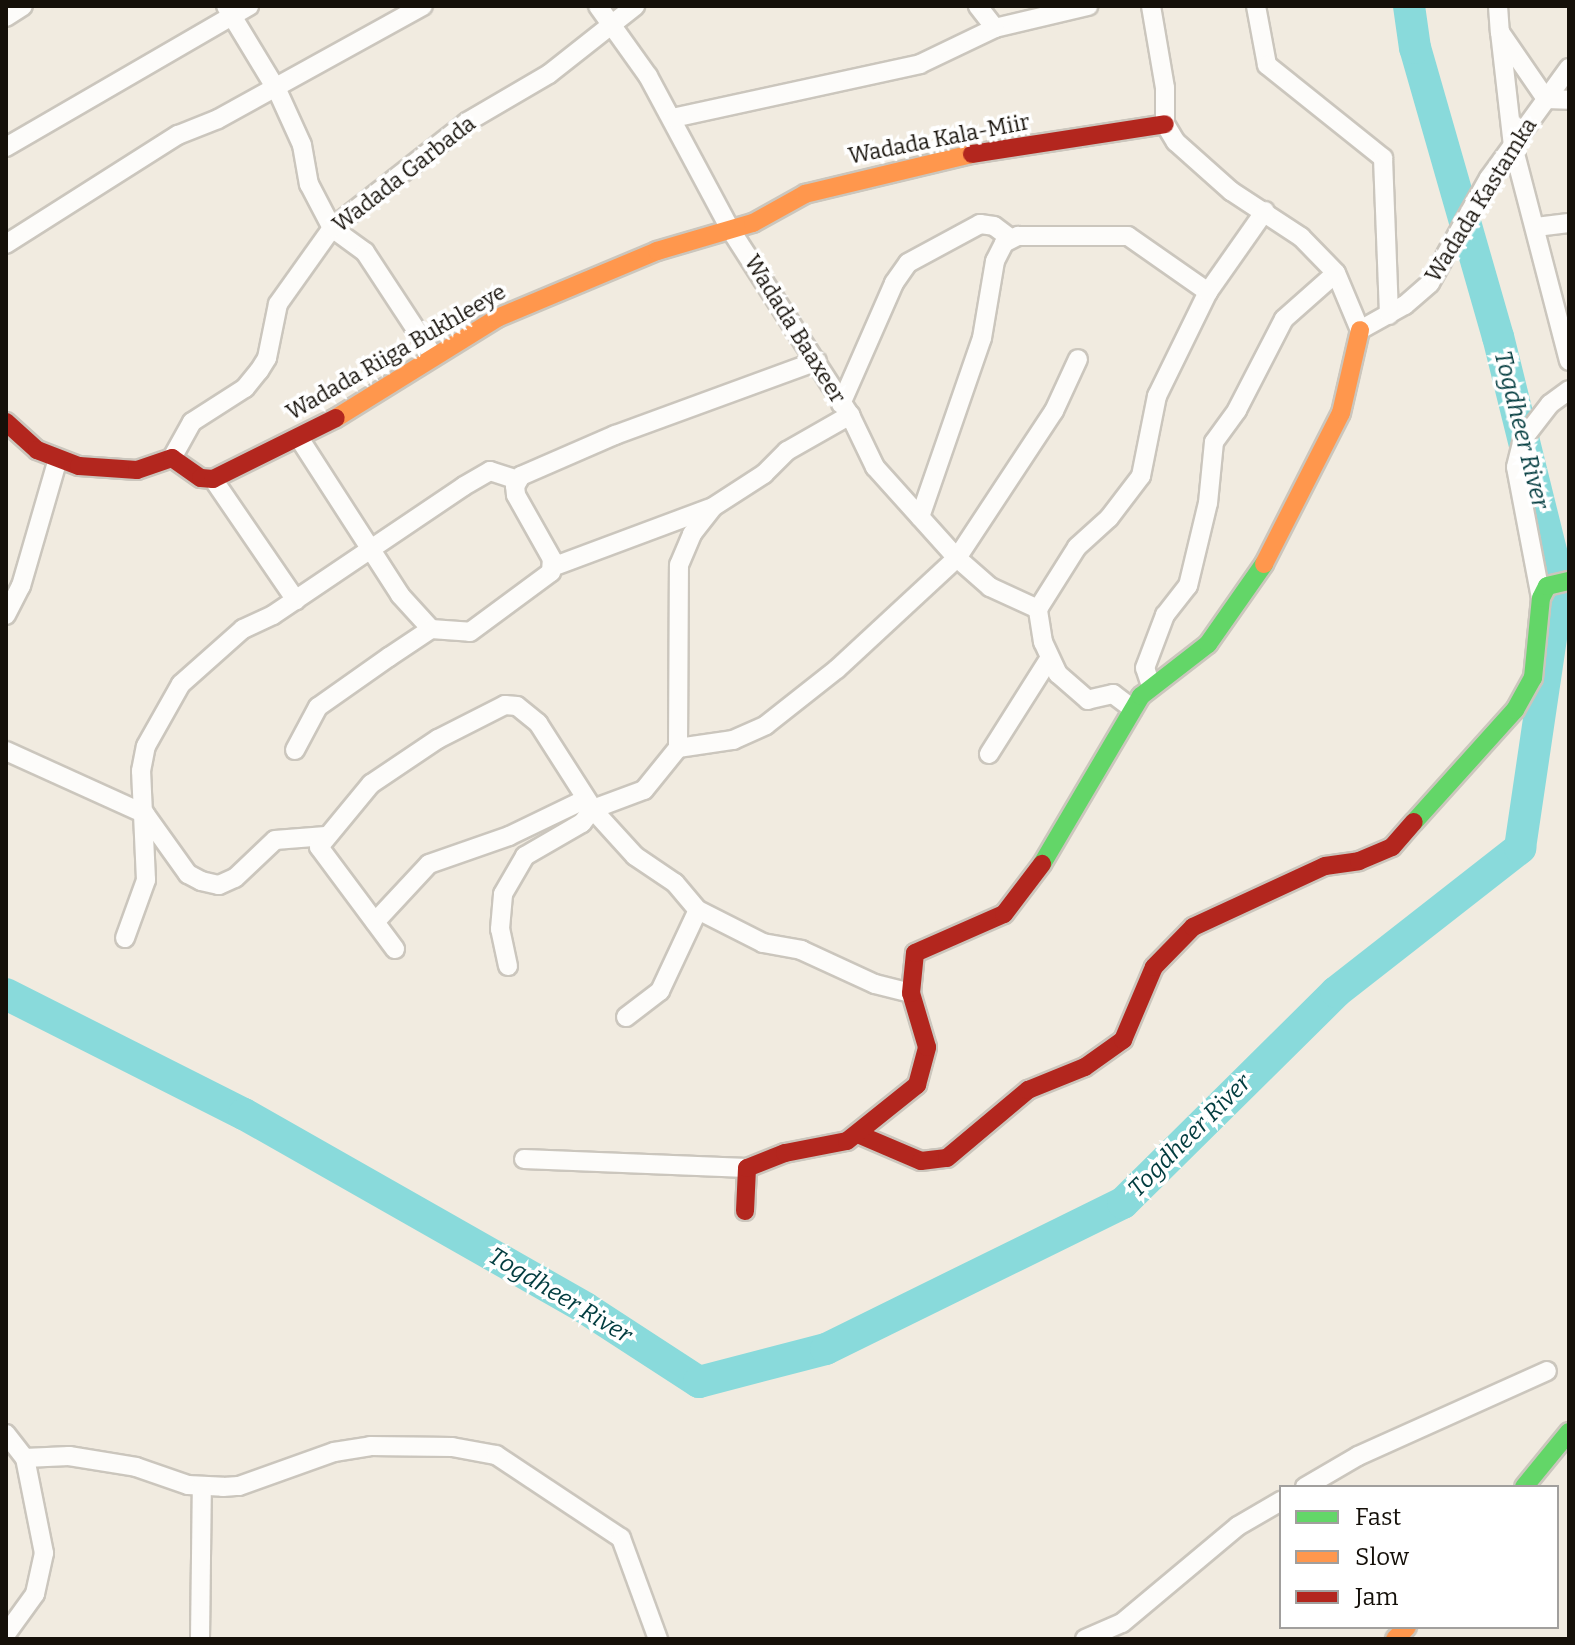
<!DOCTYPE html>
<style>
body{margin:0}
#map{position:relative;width:1575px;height:1645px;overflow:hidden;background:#f1ebe0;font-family:Bitter,serif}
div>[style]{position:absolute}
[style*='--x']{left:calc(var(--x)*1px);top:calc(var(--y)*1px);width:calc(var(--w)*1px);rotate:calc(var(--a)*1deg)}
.river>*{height:32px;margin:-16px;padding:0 16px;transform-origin:16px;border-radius:16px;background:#89dadb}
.roads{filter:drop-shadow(2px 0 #cbc6bd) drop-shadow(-2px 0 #cbc6bd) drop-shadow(0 2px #cbc6bd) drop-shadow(0 -2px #cbc6bd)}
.street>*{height:18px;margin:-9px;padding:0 9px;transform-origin:9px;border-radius:9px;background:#fdfcfa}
.fast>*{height:18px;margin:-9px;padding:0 9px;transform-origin:9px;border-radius:9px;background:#63d668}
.slow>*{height:18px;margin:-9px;padding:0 9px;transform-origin:9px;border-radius:9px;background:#ff974d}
.jam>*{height:18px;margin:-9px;padding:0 9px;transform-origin:9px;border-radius:9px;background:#b3261e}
span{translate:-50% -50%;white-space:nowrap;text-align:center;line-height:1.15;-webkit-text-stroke:7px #fff;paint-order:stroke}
.street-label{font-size:22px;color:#151009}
.water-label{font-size:24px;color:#013b3e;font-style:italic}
.frame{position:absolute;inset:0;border:8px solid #151009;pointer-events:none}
.legend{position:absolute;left:1279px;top:1485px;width:280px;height:144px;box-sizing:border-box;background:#fff;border:2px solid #a19f9d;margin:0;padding:10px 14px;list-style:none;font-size:24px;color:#151009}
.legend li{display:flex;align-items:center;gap:16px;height:40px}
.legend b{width:40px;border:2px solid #a19f9d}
</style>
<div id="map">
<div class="river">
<i style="--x:6;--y:994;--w:267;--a:26.8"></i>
<i style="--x:244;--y:1114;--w:392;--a:29.6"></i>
<i style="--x:585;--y:1308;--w:136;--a:33"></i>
<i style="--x:699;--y:1382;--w:131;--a:-14.6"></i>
<i style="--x:826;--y:1349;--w:331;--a:-26.2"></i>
<i style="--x:1123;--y:1203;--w:300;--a:-44.7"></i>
<i style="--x:1336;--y:992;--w:234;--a:-38"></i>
<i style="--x:1520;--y:848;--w:268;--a:-81.6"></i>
<i style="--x:1559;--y:583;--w:253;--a:-103.9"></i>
<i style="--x:1498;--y:337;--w:301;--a:-106"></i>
<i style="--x:1415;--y:48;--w:42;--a:-98.1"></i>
</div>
<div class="roads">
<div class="street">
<i style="--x:226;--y:6;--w:100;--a:58.8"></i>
<i style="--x:278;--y:92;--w:58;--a:65.6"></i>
<i style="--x:302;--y:145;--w:40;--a:80"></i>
<i style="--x:309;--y:184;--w:50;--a:62.4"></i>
<i style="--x:332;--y:228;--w:41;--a:36"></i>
<i style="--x:365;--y:252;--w:122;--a:56.7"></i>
<i style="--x:598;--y:6;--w:86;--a:54.5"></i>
<i style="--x:648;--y:76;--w:174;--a:61.8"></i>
<i style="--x:730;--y:229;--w:221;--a:57.2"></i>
<i style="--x:850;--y:415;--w:58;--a:64.3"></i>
<i style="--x:875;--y:467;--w:122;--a:48"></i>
<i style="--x:957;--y:558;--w:44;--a:41.3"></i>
<i style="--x:990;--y:587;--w:53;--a:24.6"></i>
<i style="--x:1151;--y:6;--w:83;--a:80.3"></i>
<i style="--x:1165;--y:88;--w:36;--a:90"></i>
<i style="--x:1165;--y:124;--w:21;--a:59"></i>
<i style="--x:1176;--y:142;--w:74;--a:41.7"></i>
<i style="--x:1231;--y:191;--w:84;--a:33.3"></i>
<i style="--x:1301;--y:237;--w:50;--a:45.8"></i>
<i style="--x:1336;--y:273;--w:62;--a:67.2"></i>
<i style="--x:1360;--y:330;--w:51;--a:-29.1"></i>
<i style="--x:1405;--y:305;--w:33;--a:-41"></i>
<i style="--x:1430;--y:283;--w:120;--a:-60.7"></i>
<i style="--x:1489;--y:178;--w:136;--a:-54"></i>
<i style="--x:1256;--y:6;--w:60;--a:79.4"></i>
<i style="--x:1267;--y:65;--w:149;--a:38.7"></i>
<i style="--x:1383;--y:158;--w:157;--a:87.8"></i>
<i style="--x:1498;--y:6;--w:26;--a:86"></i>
<i style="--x:1500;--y:32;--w:81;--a:55.5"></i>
<i style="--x:1546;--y:99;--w:23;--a:2"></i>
<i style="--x:6;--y:17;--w:20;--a:-33"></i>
<i style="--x:995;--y:28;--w:96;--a:-13.3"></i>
<i style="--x:1500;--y:32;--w:115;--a:83.5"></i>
<i style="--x:1513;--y:146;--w:222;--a:75.4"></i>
<i style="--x:673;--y:118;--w:253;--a:-12.3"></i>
<i style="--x:920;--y:64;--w:83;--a:-25.6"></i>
<i style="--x:995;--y:28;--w:28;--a:-128"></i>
<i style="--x:6;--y:147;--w:281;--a:-30.1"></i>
<i style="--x:1536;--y:227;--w:33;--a:-7"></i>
<i style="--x:6;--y:244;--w:204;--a:-32.4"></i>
<i style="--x:178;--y:135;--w:43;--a:-21.8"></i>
<i style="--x:218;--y:119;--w:234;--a:-28.9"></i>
<i style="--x:841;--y:404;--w:132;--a:-66.3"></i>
<i style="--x:894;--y:283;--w:24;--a:-55"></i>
<i style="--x:908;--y:263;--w:82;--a:-28.4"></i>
<i style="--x:980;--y:224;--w:14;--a:8"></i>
<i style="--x:994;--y:226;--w:20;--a:37"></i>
<i style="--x:299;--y:438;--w:187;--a:57.2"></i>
<i style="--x:400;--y:595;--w:46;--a:47.6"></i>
<i style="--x:172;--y:458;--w:41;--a:-60.9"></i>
<i style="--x:192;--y:422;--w:63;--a:-32.7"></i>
<i style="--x:245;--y:388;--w:22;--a:-51"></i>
<i style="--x:259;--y:371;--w:15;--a:-58"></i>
<i style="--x:267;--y:358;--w:55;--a:-78.5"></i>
<i style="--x:278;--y:304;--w:93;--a:-54.6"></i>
<i style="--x:332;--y:228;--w:172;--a:-38.1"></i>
<i style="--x:467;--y:122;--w:95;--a:-30.3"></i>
<i style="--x:549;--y:74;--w:110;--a:-38.3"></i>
<i style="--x:213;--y:479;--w:147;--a:55.6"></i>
<i style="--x:920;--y:517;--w:189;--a:-70.9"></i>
<i style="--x:982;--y:338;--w:78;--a:-80.4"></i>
<i style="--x:995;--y:261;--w:20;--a:-63"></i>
<i style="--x:1004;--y:243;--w:16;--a:-27"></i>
<i style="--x:1018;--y:236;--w:110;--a:0"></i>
<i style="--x:1128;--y:236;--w:98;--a:35"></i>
<i style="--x:555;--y:566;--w:165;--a:-20.5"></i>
<i style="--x:1541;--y:598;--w:133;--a:-100.8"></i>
<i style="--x:1516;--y:467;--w:29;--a:-76"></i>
<i style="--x:1523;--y:439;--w:44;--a:-52.4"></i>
<i style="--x:1550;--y:404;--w:24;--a:-36"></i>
<i style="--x:6;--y:615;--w:33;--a:-63"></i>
<i style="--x:21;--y:586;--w:132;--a:-73.8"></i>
<i style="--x:1151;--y:686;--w:19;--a:-108"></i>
<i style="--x:1145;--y:668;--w:57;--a:-69.3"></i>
<i style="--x:1165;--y:615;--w:37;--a:-52"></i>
<i style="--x:1188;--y:586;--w:85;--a:-76.5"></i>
<i style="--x:1208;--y:503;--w:61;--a:-84.4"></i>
<i style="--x:1214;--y:442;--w:39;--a:-54"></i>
<i style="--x:1237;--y:410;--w:102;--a:-62.7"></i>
<i style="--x:1284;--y:319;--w:69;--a:-41.5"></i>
<i style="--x:1133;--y:709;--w:25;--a:-143"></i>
<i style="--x:1113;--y:694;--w:26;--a:167"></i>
<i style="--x:1088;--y:700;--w:40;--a:-139"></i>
<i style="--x:1058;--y:674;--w:35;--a:-115"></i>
<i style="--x:1043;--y:642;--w:33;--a:-99"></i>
<i style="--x:1038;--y:609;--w:73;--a:-57.8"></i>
<i style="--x:1077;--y:547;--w:43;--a:-42.2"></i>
<i style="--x:1109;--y:518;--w:53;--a:-52.7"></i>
<i style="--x:1141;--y:476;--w:82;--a:-78.7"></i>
<i style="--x:1157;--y:396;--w:116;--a:-63.9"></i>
<i style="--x:1208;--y:292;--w:99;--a:-54.9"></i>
<i style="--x:678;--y:748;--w:183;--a:-89.7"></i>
<i style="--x:679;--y:565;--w:34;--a:-67"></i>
<i style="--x:692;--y:534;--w:34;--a:-52"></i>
<i style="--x:713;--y:507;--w:61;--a:-32.9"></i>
<i style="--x:764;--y:474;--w:33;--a:-45"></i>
<i style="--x:787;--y:451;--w:73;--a:-29.7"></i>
<i style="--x:295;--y:750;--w:49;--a:-61.9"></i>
<i style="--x:318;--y:707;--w:87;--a:-35.2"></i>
<i style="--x:389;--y:657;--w:50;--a:-33.7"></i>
<i style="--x:431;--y:629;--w:39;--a:4"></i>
<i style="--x:470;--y:632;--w:101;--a:-36.5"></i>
<i style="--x:551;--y:572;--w:13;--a:-86"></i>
<i style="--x:552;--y:559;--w:73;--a:-119.4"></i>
<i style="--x:516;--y:495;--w:9;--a:-96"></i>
<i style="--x:515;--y:486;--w:12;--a:-59"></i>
<i style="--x:521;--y:476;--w:103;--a:-23.6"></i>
<i style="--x:615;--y:435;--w:215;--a:-20.1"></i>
<i style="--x:6;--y:751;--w:153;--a:24.4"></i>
<i style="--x:145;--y:814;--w:74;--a:54.4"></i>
<i style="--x:188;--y:874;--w:15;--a:28"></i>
<i style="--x:201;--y:881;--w:18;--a:13"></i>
<i style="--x:219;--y:885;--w:17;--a:-24"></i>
<i style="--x:235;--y:878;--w:55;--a:-43.5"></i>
<i style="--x:275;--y:840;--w:51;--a:-4.5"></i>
<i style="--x:989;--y:754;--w:112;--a:-57.7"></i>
<i style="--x:595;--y:812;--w:59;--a:47.7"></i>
<i style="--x:635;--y:856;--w:48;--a:34"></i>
<i style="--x:675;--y:883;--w:35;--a:50"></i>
<i style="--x:698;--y:910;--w:73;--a:26.9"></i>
<i style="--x:763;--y:943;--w:39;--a:10"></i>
<i style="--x:801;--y:950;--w:81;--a:24.7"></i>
<i style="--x:875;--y:984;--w:37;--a:14"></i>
<i style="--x:375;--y:922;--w:79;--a:-47"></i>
<i style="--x:429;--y:864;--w:85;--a:-19.3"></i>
<i style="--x:509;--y:836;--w:85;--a:-25.7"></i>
<i style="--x:125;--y:938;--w:62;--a:-70.1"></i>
<i style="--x:146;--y:880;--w:109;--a:-92.6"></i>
<i style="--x:141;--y:771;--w:25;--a:-79"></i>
<i style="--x:146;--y:746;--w:71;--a:-60.6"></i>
<i style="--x:181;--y:684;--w:83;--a:-41.6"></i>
<i style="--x:243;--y:629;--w:33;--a:-25"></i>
<i style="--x:273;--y:615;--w:230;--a:-34"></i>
<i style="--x:464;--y:486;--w:30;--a:-30"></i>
<i style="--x:490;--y:471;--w:28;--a:18"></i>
<i style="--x:395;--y:949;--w:127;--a:-126.7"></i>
<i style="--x:319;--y:847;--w:82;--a:-50.5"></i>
<i style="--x:371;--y:784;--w:81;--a:-33.9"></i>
<i style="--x:438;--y:739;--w:75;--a:-26.9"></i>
<i style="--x:505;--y:705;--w:12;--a:5"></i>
<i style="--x:517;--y:706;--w:27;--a:39"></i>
<i style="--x:538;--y:723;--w:102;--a:57.4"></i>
<i style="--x:508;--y:966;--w:38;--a:-102"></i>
<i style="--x:500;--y:929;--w:35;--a:-85"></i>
<i style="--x:503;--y:894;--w:44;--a:-59.9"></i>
<i style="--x:525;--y:856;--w:66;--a:-30.1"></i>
<i style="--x:582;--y:823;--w:18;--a:-52"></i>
<i style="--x:593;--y:809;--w:54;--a:-20.4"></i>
<i style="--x:644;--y:790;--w:54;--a:-51"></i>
<i style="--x:678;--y:748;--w:56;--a:-8.3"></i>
<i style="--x:733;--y:740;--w:36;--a:-24"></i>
<i style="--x:766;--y:725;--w:90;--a:-38.3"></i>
<i style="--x:837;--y:669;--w:163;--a:-42.8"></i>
<i style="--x:957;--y:558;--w:176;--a:-56.6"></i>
<i style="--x:1054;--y:411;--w:57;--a:-65.2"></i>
<i style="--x:626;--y:1017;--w:43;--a:-37.4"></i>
<i style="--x:660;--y:991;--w:89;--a:-64.9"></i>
<i style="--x:524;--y:1159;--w:223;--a:2.3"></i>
<i style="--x:6;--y:1434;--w:31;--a:52"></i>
<i style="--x:25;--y:1458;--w:97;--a:78.7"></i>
<i style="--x:44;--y:1553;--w:42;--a:102.4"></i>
<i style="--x:35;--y:1594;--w:49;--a:125.9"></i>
<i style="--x:25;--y:1458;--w:44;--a:-2.6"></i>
<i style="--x:69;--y:1456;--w:68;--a:9.3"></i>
<i style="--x:136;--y:1467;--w:55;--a:19.1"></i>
<i style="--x:188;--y:1485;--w:35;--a:3"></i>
<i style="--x:223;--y:1487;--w:16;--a:-4"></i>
<i style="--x:239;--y:1486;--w:101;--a:-19.7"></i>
<i style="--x:334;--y:1452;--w:36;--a:-9"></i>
<i style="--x:370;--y:1446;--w:82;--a:0.7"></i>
<i style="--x:452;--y:1447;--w:45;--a:10.3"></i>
<i style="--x:496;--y:1455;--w:150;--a:33.6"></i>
<i style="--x:621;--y:1538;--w:108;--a:69.9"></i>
<i style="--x:1305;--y:1487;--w:61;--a:-30.3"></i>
<i style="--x:1358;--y:1456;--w:207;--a:-24.2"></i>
<i style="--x:200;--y:1639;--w:153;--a:-89.3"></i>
<i style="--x:1085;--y:1639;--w:40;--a:-23.4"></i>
<i style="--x:1122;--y:1623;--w:151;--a:-39.9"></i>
<i style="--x:1238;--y:1526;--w:50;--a:-30.2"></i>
</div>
<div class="fast">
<i style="--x:1414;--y:822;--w:151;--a:-48"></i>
<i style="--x:1515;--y:710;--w:37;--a:-61"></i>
<i style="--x:1533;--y:678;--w:80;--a:-84.3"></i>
<i style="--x:1541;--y:598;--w:13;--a:-63"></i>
<i style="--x:1547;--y:586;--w:23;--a:-13"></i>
<i style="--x:1042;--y:864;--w:195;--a:-59.5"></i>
<i style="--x:1141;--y:696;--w:85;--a:-37.8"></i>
<i style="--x:1208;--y:644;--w:98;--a:-55"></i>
<i style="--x:1524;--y:1487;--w:71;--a:-50.7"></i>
</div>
<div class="slow">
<i style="--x:336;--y:418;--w:190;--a:-31.8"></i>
<i style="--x:497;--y:318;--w:173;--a:-22.7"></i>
<i style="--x:657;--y:251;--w:100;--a:-16.3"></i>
<i style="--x:753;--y:223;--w:60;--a:-29.1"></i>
<i style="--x:805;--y:194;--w:172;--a:-13.5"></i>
<i style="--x:1264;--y:564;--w:169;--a:-63"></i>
<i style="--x:1341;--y:413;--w:85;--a:-77.1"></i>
<i style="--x:1395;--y:1639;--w:17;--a:-45"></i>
</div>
<div class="jam">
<i style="--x:972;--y:154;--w:195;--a:-8.8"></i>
<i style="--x:6;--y:422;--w:42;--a:42.1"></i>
<i style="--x:37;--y:450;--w:45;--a:20.9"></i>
<i style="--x:79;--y:466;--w:58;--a:3.9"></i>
<i style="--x:137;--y:470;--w:37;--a:-19"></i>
<i style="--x:172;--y:458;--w:35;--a:35"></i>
<i style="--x:201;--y:478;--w:12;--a:5"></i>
<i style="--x:213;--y:479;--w:137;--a:-26.4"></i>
<i style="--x:860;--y:1135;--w:66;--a:23.1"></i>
<i style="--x:921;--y:1161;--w:26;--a:-7"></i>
<i style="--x:947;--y:1158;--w:106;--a:-40"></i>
<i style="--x:1028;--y:1090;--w:61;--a:-22"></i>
<i style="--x:1085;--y:1067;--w:47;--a:-35.4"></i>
<i style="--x:1123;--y:1040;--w:79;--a:-67"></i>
<i style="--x:1154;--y:967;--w:56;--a:-45.7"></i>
<i style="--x:1193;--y:927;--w:145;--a:-24.8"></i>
<i style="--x:1325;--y:866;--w:34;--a:-8"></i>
<i style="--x:1359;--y:861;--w:36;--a:-23"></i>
<i style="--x:1392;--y:847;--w:33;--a:-49"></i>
<i style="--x:745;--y:1211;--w:43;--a:-87.3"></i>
<i style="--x:747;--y:1168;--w:41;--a:-21.5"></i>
<i style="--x:785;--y:1153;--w:63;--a:-11"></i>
<i style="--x:847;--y:1141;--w:90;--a:-38.7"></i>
<i style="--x:917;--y:1085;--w:39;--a:-75"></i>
<i style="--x:927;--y:1047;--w:56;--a:-106.5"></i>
<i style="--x:911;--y:993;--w:40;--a:-84.3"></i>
<i style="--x:915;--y:953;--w:97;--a:-23.7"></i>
<i style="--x:1004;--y:914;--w:63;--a:-52.8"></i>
</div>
</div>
<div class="street-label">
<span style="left:939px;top:139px;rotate:-11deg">Wadada Kala-Miir</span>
<span style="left:404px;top:174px;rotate:-38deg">Wadada Garbada</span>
<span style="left:1481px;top:200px;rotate:-58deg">Wadada Kastamka</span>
<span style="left:795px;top:329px;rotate:58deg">Wadada Baaxeer</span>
<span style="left:396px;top:352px;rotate:-30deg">Wadada Riiga Bukhleeye</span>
</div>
<div class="water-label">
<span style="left:1521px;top:430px;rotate:76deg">Togdheer River</span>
<span style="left:1190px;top:1136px;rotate:-45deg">Togdheer River</span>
<span style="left:560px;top:1296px;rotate:31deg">Togdheer River</span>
</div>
<div class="frame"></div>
<ul class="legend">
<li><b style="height:10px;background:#63d668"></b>Fast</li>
<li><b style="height:10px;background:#ff974d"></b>Slow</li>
<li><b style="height:10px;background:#b3261e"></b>Jam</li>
</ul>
</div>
